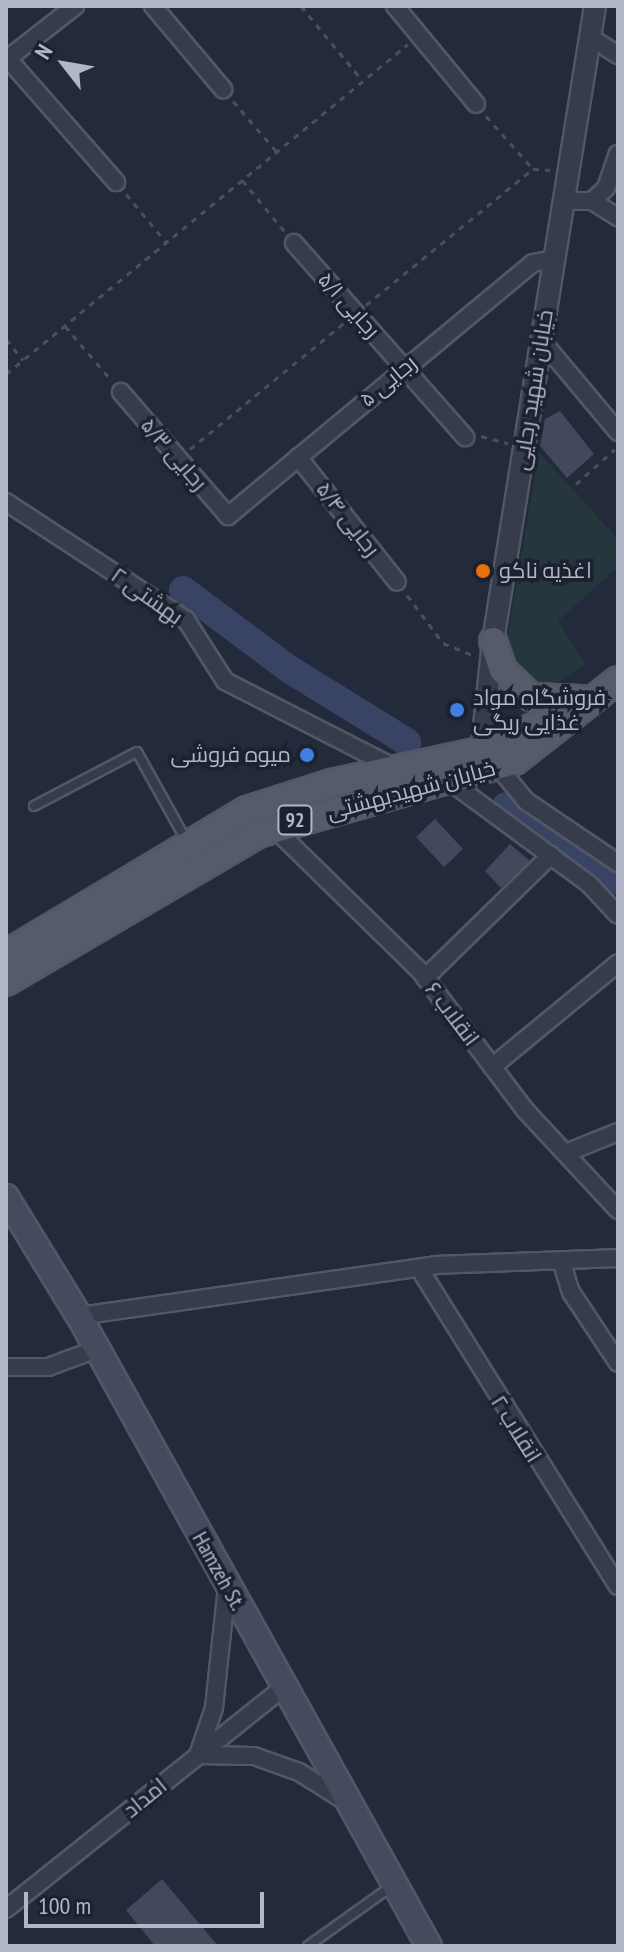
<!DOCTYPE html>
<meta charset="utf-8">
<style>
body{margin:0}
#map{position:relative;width:624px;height:1952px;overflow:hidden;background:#232a3b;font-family:"PT Sans Narrow",Cairo,sans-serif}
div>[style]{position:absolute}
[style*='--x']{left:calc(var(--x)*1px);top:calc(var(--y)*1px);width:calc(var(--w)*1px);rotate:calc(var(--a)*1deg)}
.green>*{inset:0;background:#25363c}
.river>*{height:28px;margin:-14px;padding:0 14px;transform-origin:14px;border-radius:14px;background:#394464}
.building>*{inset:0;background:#42495c}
.path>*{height:3px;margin-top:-1.5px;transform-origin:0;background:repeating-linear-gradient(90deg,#435359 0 6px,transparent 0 12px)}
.roads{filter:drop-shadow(2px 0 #525766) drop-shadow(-2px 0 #525766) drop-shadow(0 2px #525766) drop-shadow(0 -2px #525766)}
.service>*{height:8px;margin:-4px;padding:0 4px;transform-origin:4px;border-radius:4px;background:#373c4b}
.minor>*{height:16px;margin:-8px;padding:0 8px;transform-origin:8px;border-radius:8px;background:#373c4b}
.tertiary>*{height:20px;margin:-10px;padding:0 10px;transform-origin:10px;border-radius:10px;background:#373c4b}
.secondary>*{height:24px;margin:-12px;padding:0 12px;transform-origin:12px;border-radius:12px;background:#454a5e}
.primary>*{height:26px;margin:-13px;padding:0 13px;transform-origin:13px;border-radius:13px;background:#555b6b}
.dots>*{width:22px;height:22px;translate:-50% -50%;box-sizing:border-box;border:4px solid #1c2130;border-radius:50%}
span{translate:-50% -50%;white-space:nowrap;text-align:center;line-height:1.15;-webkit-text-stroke:7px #1c2130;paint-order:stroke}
.shield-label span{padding:2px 6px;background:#1c2130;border:2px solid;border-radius:6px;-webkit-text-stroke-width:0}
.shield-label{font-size:20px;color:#b2b7c7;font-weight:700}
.street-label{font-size:22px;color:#b2b7c7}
.poi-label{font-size:22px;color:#b2b7c7}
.left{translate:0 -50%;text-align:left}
.right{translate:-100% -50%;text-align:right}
.frame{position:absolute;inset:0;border:8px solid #b2b7c7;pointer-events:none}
.north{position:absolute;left:24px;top:24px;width:80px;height:80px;-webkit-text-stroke:6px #1c2130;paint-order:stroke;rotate:301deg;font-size:22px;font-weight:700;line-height:32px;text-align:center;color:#b2b7c7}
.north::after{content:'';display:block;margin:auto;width:28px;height:36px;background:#b2b7c7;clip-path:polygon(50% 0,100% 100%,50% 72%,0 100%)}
.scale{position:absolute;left:24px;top:1892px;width:240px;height:36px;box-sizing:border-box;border:4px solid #b2b7c7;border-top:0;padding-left:10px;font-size:24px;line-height:28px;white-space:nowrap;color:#b2b7c7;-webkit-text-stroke:6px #1c2130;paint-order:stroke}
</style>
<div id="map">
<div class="green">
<i style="clip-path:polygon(539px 452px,618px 539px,618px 567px,558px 621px,586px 664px,545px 690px,519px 677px,506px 647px)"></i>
</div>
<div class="river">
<i style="--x:183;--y:590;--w:132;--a:36.7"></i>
<i style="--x:289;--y:669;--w:139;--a:31.7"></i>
<i style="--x:506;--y:806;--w:135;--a:33.8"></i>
</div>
<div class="building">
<i style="clip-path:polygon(560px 411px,594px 454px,567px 478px,540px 446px,545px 419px)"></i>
<i style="clip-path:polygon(435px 819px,463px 849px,444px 867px,416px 837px)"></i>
<i style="clip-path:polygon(510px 844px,530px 861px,501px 888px,485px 871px)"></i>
<i style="clip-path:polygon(162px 1879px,218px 1946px,155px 1946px,126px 1910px)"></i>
</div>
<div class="path">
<i style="--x:301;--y:6;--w:96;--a:50.5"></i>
<i style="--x:233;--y:101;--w:67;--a:49.2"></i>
<i style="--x:486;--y:116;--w:71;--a:48.4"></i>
<i style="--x:242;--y:180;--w:69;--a:50.3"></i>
<i style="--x:126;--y:194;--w:64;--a:50.1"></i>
<i style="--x:366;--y:305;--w:215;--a:-39.2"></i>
<i style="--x:533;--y:169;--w:17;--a:3"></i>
<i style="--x:65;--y:326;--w:72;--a:49.5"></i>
<i style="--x:6;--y:339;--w:27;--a:51"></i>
<i style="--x:6;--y:374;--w:520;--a:-39.38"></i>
<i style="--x:481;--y:436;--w:28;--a:15"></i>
<i style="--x:190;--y:449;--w:200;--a:-39.3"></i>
<i style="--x:576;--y:484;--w:52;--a:-41.9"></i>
<i style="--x:407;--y:595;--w:60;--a:53.1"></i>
<i style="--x:443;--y:643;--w:31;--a:22"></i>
</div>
<div class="roads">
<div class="service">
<i style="--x:34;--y:806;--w:116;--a:-27.7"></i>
<i style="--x:137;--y:752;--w:101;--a:60.9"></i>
<i style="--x:308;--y:1946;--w:103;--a:-35.5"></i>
</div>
<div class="minor">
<i style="--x:153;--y:6;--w:109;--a:49.9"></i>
<i style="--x:395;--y:6;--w:127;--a:50.4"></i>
<i style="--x:590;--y:37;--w:33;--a:33"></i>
<i style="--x:8;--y:59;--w:164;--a:48.7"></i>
<i style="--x:6;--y:60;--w:88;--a:-38"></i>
<i style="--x:563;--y:201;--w:29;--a:0"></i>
<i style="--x:592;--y:201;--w:19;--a:-43"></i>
<i style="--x:606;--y:188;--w:36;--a:-71"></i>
<i style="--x:592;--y:201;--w:31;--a:32"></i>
<i style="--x:294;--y:243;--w:259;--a:48.6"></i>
<i style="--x:541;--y:340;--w:120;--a:50.1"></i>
<i style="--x:121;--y:392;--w:164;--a:49.2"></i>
<i style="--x:228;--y:516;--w:396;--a:-39.7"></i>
<i style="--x:533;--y:263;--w:21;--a:-11"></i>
<i style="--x:298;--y:457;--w:159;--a:51.6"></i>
<i style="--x:6;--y:502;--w:215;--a:33.2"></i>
<i style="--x:186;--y:620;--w:72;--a:57.4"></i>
<i style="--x:225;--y:681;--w:193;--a:27.1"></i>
<i style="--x:499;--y:768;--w:43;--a:50.7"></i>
<i style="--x:526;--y:801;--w:111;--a:34"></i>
<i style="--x:452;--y:783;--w:170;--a:36.4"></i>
<i style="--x:589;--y:884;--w:42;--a:46.9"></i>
<i style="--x:274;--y:828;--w:206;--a:44.4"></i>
<i style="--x:421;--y:972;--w:173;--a:53"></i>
<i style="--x:525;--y:1110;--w:137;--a:47.1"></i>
<i style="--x:425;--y:978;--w:176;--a:-44.3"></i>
<i style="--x:492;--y:1067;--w:163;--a:-39.5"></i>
<i style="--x:566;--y:1153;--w:56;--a:-22"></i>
<i style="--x:561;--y:1260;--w:34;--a:73"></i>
<i style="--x:571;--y:1292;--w:85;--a:56.5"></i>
<i style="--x:419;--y:1268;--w:375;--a:58"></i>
<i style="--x:79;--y:1316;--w:361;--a:-8.1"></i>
<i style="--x:436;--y:1265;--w:182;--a:-2.2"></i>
<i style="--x:6;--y:1367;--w:42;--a:0"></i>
<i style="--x:48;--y:1367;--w:52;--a:-20.2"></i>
<i style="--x:227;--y:1586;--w:123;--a:96.1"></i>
<i style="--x:214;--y:1708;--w:50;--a:108.8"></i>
<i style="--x:198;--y:1755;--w:56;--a:1"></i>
<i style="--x:254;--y:1756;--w:48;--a:19.6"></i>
<i style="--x:299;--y:1772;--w:54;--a:32.2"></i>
<i style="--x:6;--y:1909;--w:356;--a:-38.6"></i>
</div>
<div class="tertiary">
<i style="--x:480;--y:763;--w:123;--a:-83.9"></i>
<i style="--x:493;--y:641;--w:643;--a:-80.87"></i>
</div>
<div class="secondary">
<i style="--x:6;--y:1197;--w:140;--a:58.5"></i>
<i style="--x:79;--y:1316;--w:721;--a:60.95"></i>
</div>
<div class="primary">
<i style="--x:493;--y:641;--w:31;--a:71"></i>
<i style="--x:503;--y:670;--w:39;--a:44"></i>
<i style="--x:531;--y:697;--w:50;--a:2.3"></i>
<i style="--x:6;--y:954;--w:281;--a:-30.9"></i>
<i style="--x:247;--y:810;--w:88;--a:-17.8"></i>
<i style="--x:331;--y:783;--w:151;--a:-12.2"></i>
<i style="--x:479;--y:751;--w:85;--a:-24.2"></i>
<i style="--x:6;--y:982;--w:292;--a:-30.4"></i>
<i style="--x:258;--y:834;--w:267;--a:-15.9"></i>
<i style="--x:515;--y:761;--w:131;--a:-38.2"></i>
</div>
</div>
<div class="dots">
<i style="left:483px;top:571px;background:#e8710a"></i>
<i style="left:457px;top:710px;background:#3f7fe0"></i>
<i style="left:307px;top:755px;background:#3f7fe0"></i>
</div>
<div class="shield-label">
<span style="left:295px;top:820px">92</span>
</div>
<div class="street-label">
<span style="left:349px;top:305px;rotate:48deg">رجایی ۵/۱</span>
<span style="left:388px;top:381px;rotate:-40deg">رجایی ۵</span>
<span style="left:533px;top:390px;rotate:-81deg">خیابان شهید رجایی</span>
<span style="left:174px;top:454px;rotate:49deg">رجایی ۵/۳</span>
<span style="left:348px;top:519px;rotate:52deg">رجایی ۵/۴</span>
<span style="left:147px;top:596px;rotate:35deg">بهشتی ۲</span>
<span style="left:411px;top:790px;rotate:-15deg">خیابان شهیدبهشتی</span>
<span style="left:452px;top:1014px;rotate:53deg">انقلاب ۶</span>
<span style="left:516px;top:1429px;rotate:58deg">انقلاب ۲</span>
<span style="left:219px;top:1571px;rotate:61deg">Hamzeh St.</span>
<span style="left:145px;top:1798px;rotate:-39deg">امداد</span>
</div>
<div class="poi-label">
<span class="left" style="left:499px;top:571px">اغذیه ناکو</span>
<span class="left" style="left:473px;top:710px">فروشگاه مواد<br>غذایی ریگی</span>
<span class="right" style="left:291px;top:755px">میوه فروشی</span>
</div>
<div class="frame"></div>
<div class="north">N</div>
<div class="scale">100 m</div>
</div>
